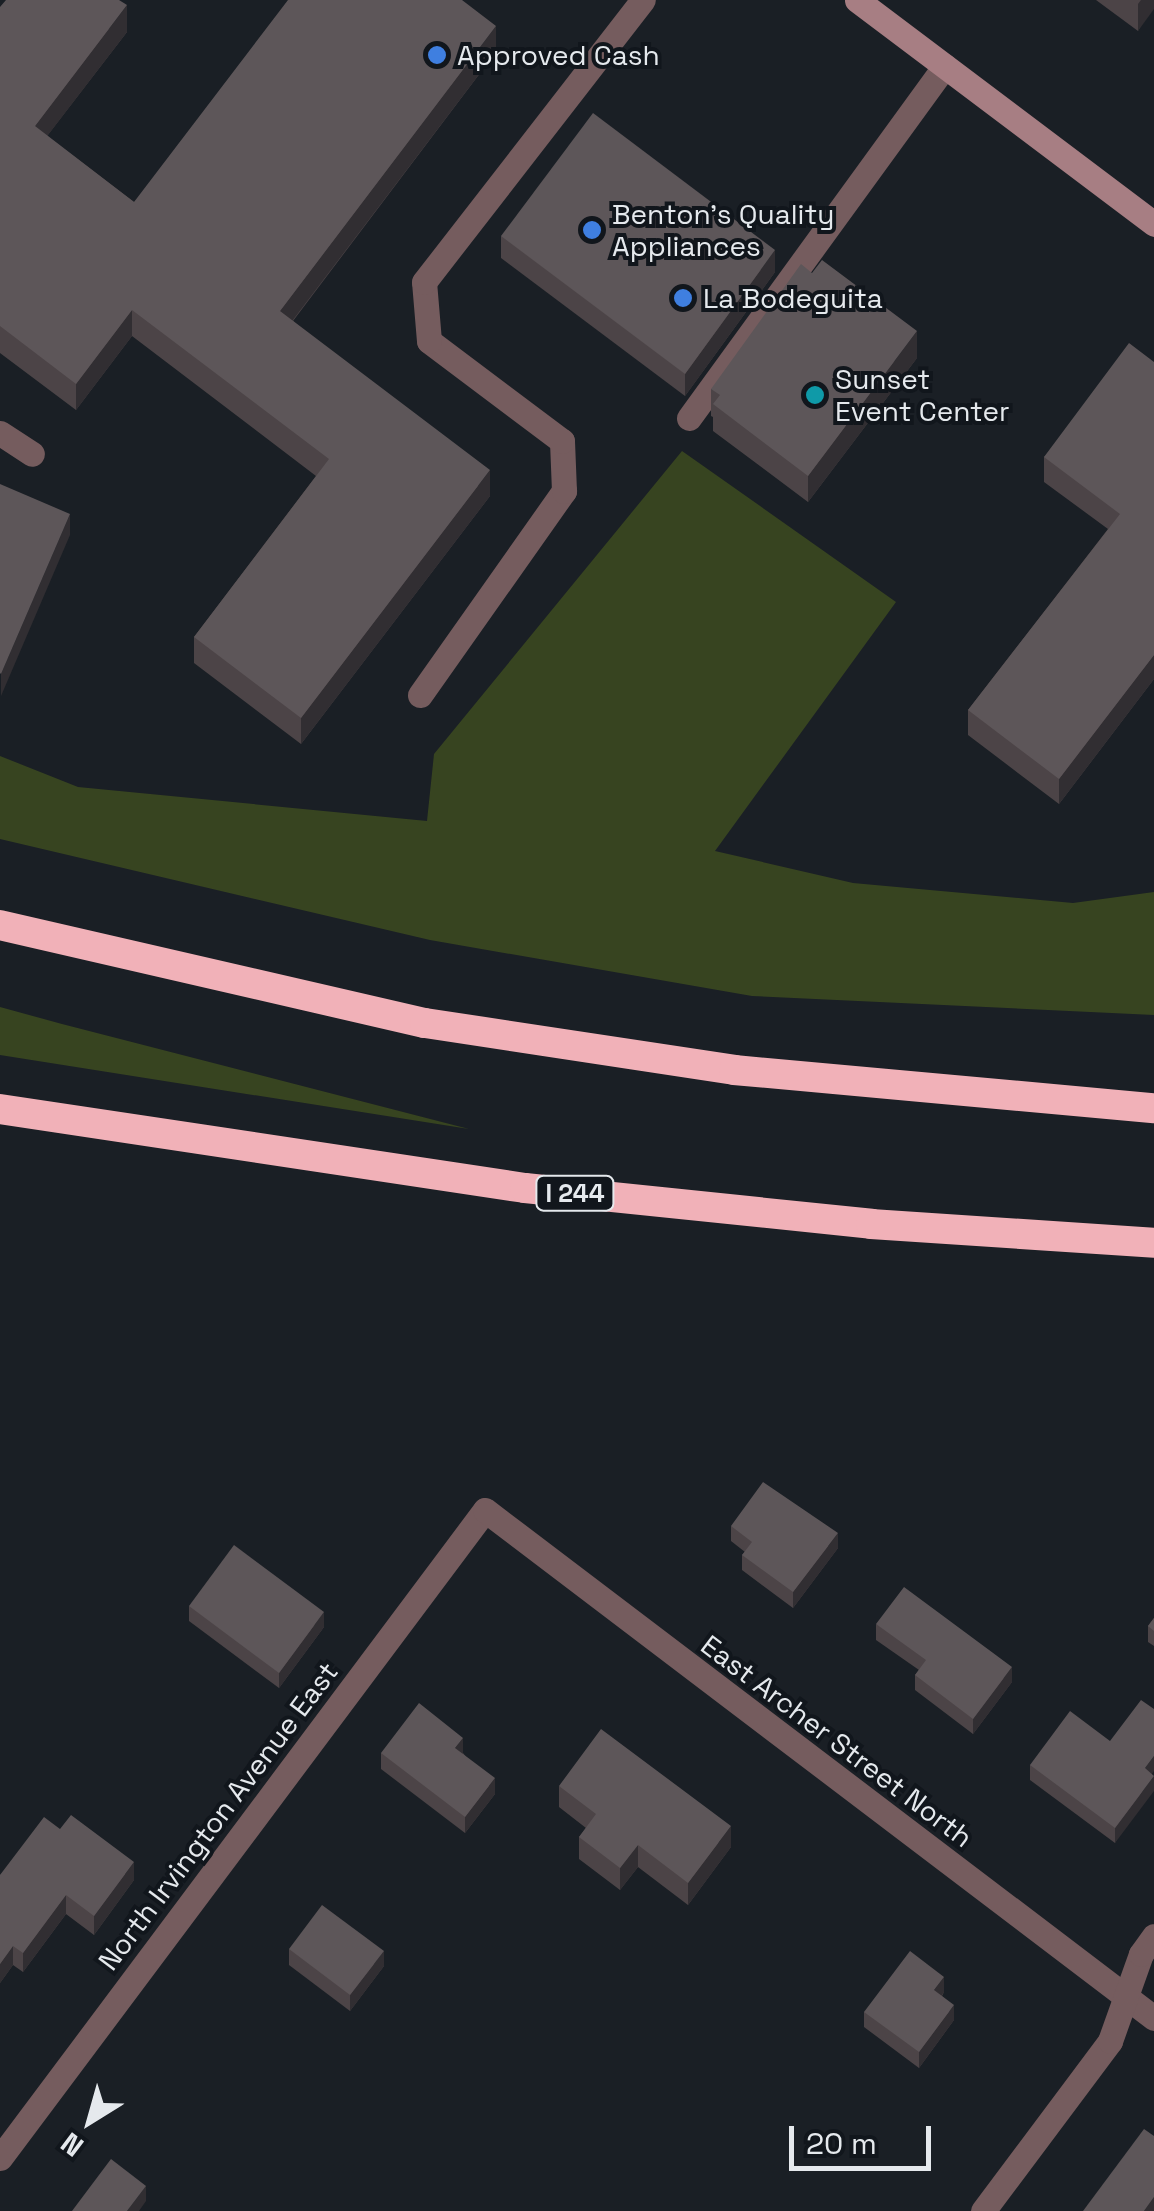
<!DOCTYPE html>
<style>
body{margin:0}
#map{position:relative;width:1154px;height:2211px;overflow:hidden;background:#1a1f25;font-family:"Space Grotesk",sans-serif}
div>[style]{position:absolute}
[style*='--x']{left:calc(var(--x)*1px);top:calc(var(--y)*1px);width:calc(var(--w)*1px);rotate:calc(var(--a)*1deg)}
.green>*{inset:0;background:#374420}
.service>*{height:25px;margin:-12.5px;padding:0 12.5px;transform-origin:12.5px;border-radius:12.5px;background:#755c5e}
.minor>*{height:25px;margin:-12.5px;padding:0 12.5px;transform-origin:12.5px;border-radius:12.5px;background:#755c5e}
.secondary>*{height:25px;margin:-12.5px;padding:0 12.5px;transform-origin:12.5px;border-radius:12.5px;background:#a77e83}
.motorway>*{height:30px;margin:-15px;padding:0 15px;transform-origin:15px;border-radius:15px;background:#f1b1b8}
.wall>*{inset:0;background:#4c4447}
.shaded-wall>*{inset:0;background:#312e32}
.building>*{inset:0;background:#5d5659}
.dots>*{width:28px;height:28px;translate:-50% -50%;box-sizing:border-box;border:5px solid #11161c;border-radius:50%}
span{translate:-50% -50%;white-space:nowrap;text-align:center;line-height:1.15;-webkit-text-stroke:8px #11161c;paint-order:stroke}
.shield-label span{padding:2px 8px;background:#11161c;border:2px solid;border-radius:8px;-webkit-text-stroke-width:0}
.shield-label{font-size:25px;color:#e5e9ed;font-weight:700}
.poi-label{font-size:28px;color:#e5e9ed}
.left{translate:0 -50%;text-align:left}
.street-label{font-size:28px;color:#e5e9ed}
.north{position:absolute;left:40px;top:2071px;width:100px;height:100px;-webkit-text-stroke:8px #11161c;paint-order:stroke;rotate:217deg;font-size:28px;font-weight:700;line-height:40px;text-align:center;color:#e5e9ed}
.north::after{content:'';display:block;margin:auto;width:35px;height:45px;background:#e5e9ed;clip-path:polygon(50% 0,100% 100%,50% 72%,0 100%)}
.scale{position:absolute;left:789px;top:2126px;width:142px;height:45px;box-sizing:border-box;border:5px solid #e5e9ed;border-top:0;padding-left:12px;font-size:30px;line-height:35px;white-space:nowrap;color:#e5e9ed;-webkit-text-stroke:8px #11161c;paint-order:stroke}
</style>
<div id="map">
<div class="green">
<i style="clip-path:polygon(682px 451px,896px 602px,715px 851px,853px 883px,1073px 903px,1154px 892px,1154px 1015px,752px 996px,430px 940px,0 839px,0 756px,78px 787px,427px 821px,434px 754px)"></i>
<i style="clip-path:polygon(0 1007px,62px 1024px,469px 1129px,0 1055px)"></i>
</div>
<div class="service">
<i style="--x:689;--y:418;--w:435;--a:-54"></i>
<i style="--x:0;--y:433;--w:38;--a:33"></i>
<i style="--x:420;--y:695;--w:250;--a:-54.8"></i>
<i style="--x:564;--y:491;--w:50;--a:-92.3"></i>
<i style="--x:562;--y:441;--w:166;--a:-143.1"></i>
<i style="--x:429;--y:341;--w:59;--a:-94.8"></i>
<i style="--x:424;--y:282;--w:357;--a:-52.2"></i>
</div>
<div class="minor">
<i style="--x:0;--y:2158;--w:809;--a:-53.19"></i>
<i style="--x:485;--y:1510;--w:840;--a:37.21"></i>
<i style="--x:983;--y:2211;--w:212;--a:-53.2"></i>
<i style="--x:1110;--y:2041;--w:92;--a:-70.4"></i>
<i style="--x:1141;--y:1954;--w:22;--a:-54"></i>
</div>
<div class="secondary">
<i style="--x:857;--y:0;--w:372;--a:37"></i>
</div>
<div class="motorway">
<i style="--x:0;--y:925;--w:436;--a:13"></i>
<i style="--x:425;--y:1023;--w:313;--a:8.6"></i>
<i style="--x:734;--y:1070;--w:422;--a:5.2"></i>
<i style="--x:0;--y:1109;--w:531;--a:8.56"></i>
<i style="--x:525;--y:1188;--w:348;--a:5.9"></i>
<i style="--x:871;--y:1224;--w:284;--a:3.8"></i>
</div>
<div class="wall">
<i style="clip-path:polygon(1096px 0,1154px 0,1138px 31px)"></i>
<i style="clip-path:polygon(0 7px,127px 32px,47px 136px,134px 202px,496px 52px,293px 321px,490px 496px,301px 744px,194px 663px,194px 637px,316px 476px,132px 336px,76px 410px,0 353px)"></i>
<i style="clip-path:polygon(501px 236px,775px 272px,685px 396px,501px 258px)"></i>
<i style="clip-path:polygon(917px 358px,808px 502px,713px 431px,713px 417px,711px 416px,711px 389px)"></i>
<i style="clip-path:polygon(1154px 362px,1154px 679px,1059px 804px,968px 735px,968px 710px,1108px 529px,1044px 482px,1044px 457px)"></i>
<i style="clip-path:polygon(731px 1526px,838px 1548px,793px 1608px,742px 1570px,742px 1555px,745px 1552px,731px 1541px)"></i>
<i style="clip-path:polygon(189px 1606px,324px 1627px,279px 1688px,189px 1621px)"></i>
<i style="clip-path:polygon(1154px 1618px,1154px 1646px,1148px 1642px,1148px 1626px)"></i>
<i style="clip-path:polygon(876px 1624px,1012px 1682px,973px 1734px,915px 1690px,915px 1675px,919px 1670px,876px 1640px)"></i>
<i style="clip-path:polygon(1110px 1741px,1152px 1773px,1115px 1843px,1030px 1780px,1030px 1765px)"></i>
<i style="clip-path:polygon(381px 1753px,463px 1753px,495px 1794px,465px 1833px,381px 1769px)"></i>
<i style="clip-path:polygon(559px 1786px,731px 1847px,688px 1905px,638px 1867px,620px 1890px,579px 1859px,579px 1837px,586px 1828px,559px 1807px)"></i>
<i style="clip-path:polygon(60px 1829px,134px 1880px,94px 1935px,66px 1914px,23px 1972px,13px 1965px,0 1983px,0 1875px)"></i>
<i style="clip-path:polygon(289px 1949px,384px 1966px,350px 2011px,289px 1965px)"></i>
<i style="clip-path:polygon(944px 1992px,942px 1996px,954px 2020px,919px 2068px,864px 2027px,864px 2012px)"></i>
</div>
<div class="shaded-wall">
<i style="clip-path:polygon(1141px 0,1154px 0,1154px 9px,1138px 31px,1138px 4px)"></i>
<i style="clip-path:polygon(127px 5px,127px 32px,35px 152px,35px 126px)"></i>
<i style="clip-path:polygon(496px 26px,496px 52px,280px 337px,280px 311px)"></i>
<i style="clip-path:polygon(775px 250px,775px 272px,685px 396px,685px 374px)"></i>
<i style="clip-path:polygon(132px 310px,132px 336px,76px 410px,76px 384px)"></i>
<i style="clip-path:polygon(917px 331px,917px 358px,808px 502px,808px 476px)"></i>
<i style="clip-path:polygon(490px 470px,490px 496px,301px 744px,301px 718px)"></i>
<i style="clip-path:polygon(70px 514px,70px 535px,1px 696px,1px 674px)"></i>
<i style="clip-path:polygon(1154px 655px,1154px 679px,1059px 804px,1059px 779px)"></i>
<i style="clip-path:polygon(838px 1533px,838px 1548px,793px 1608px,793px 1592px)"></i>
<i style="clip-path:polygon(324px 1612px,324px 1627px,279px 1688px,279px 1673px)"></i>
<i style="clip-path:polygon(1012px 1667px,1012px 1682px,973px 1734px,973px 1719px)"></i>
<i style="clip-path:polygon(463px 1738px,463px 1753px,455px 1764px,455px 1748px)"></i>
<i style="clip-path:polygon(1154px 1756px,1154px 1771px,1145px 1783px,1145px 1768px)"></i>
<i style="clip-path:polygon(1154px 1776px,1154px 1791px,1115px 1843px,1115px 1828px)"></i>
<i style="clip-path:polygon(495px 1778px,495px 1794px,465px 1833px,465px 1817px)"></i>
<i style="clip-path:polygon(731px 1826px,731px 1847px,688px 1905px,688px 1883px)"></i>
<i style="clip-path:polygon(638px 1845px,638px 1867px,620px 1890px,620px 1868px)"></i>
<i style="clip-path:polygon(134px 1862px,134px 1880px,94px 1935px,94px 1916px)"></i>
<i style="clip-path:polygon(66px 1895px,66px 1914px,23px 1972px,23px 1953px)"></i>
<i style="clip-path:polygon(13px 1946px,13px 1965px,0 1983px,0 1964px)"></i>
<i style="clip-path:polygon(384px 1951px,384px 1966px,350px 2011px,350px 1995px)"></i>
<i style="clip-path:polygon(944px 1977px,944px 1992px,934px 2006px,934px 1990px)"></i>
<i style="clip-path:polygon(954px 2005px,954px 2020px,919px 2068px,919px 2052px)"></i>
<i style="clip-path:polygon(146px 2186px,146px 2201px,139px 2211px,127px 2211px)"></i>
<i style="clip-path:polygon(1154px 2197px,1154px 2211px,1144px 2211px)"></i>
</div>
<div class="building">
<i style="clip-path:polygon(6px 0,119px 0,127px 5px,35px 126px,134px 202px,288px 0,462px 0,496px 26px,280px 311px,490px 470px,301px 718px,194px 637px,329px 459px,132px 310px,76px 384px,0 326px,0 7px)"></i>
<i style="clip-path:polygon(593px 113px,775px 250px,685px 374px,501px 236px)"></i>
<i style="clip-path:polygon(822px 260px,917px 331px,808px 476px,713px 404px,720px 395px,711px 389px,801px 264px,812px 273px)"></i>
<i style="clip-path:polygon(1129px 343px,1154px 362px,1154px 655px,1059px 779px,968px 710px,1120px 514px,1044px 457px)"></i>
<i style="clip-path:polygon(0 484px,70px 514px,1px 674px,0 673px)"></i>
<i style="clip-path:polygon(763px 1482px,838px 1533px,793px 1592px,742px 1555px,752px 1542px,731px 1526px)"></i>
<i style="clip-path:polygon(234px 1545px,324px 1612px,279px 1673px,189px 1606px)"></i>
<i style="clip-path:polygon(904px 1587px,1012px 1667px,973px 1719px,915px 1675px,926px 1660px,876px 1624px)"></i>
<i style="clip-path:polygon(1154px 1618px,1154px 1631px,1148px 1626px)"></i>
<i style="clip-path:polygon(1141px 1700px,1154px 1709px,1154px 1756px,1145px 1768px,1154px 1776px,1115px 1828px,1030px 1765px,1070px 1711px,1110px 1741px)"></i>
<i style="clip-path:polygon(419px 1703px,463px 1738px,455px 1748px,495px 1778px,465px 1817px,381px 1753px)"></i>
<i style="clip-path:polygon(601px 1729px,731px 1826px,688px 1883px,638px 1845px,620px 1868px,579px 1837px,596px 1814px,559px 1786px)"></i>
<i style="clip-path:polygon(71px 1815px,134px 1862px,94px 1916px,66px 1895px,23px 1953px,13px 1946px,0 1964px,0 1875px,44px 1817px,60px 1829px)"></i>
<i style="clip-path:polygon(322px 1905px,384px 1951px,350px 1995px,289px 1949px)"></i>
<i style="clip-path:polygon(910px 1951px,944px 1977px,934px 1990px,954px 2005px,919px 2052px,864px 2012px)"></i>
<i style="clip-path:polygon(1144px 2129px,1154px 2136px,1154px 2197px,1144px 2211px,1083px 2211px)"></i>
<i style="clip-path:polygon(111px 2159px,146px 2186px,127px 2211px,72px 2211px)"></i>
</div>
<div class="dots">
<i style="left:437px;top:55px;background:#3f7fe0"></i>
<i style="left:592px;top:230px;background:#3f7fe0"></i>
<i style="left:683px;top:298px;background:#3f7fe0"></i>
<i style="left:815px;top:395px;background:#0f9aa8"></i>
</div>
<div class="shield-label">
<span style="left:575px;top:1193px">I 244</span>
</div>
<div class="poi-label">
<span class="left" style="left:457px;top:55px">Approved Cash</span>
<span class="left" style="left:612px;top:230px">Benton's Quality<br>Appliances</span>
<span class="left" style="left:703px;top:298px">La Bodeguita</span>
<span class="left" style="left:835px;top:395px">Sunset<br>Event Center</span>
</div>
<div class="street-label">
<span style="left:837px;top:1741px;rotate:37deg">East Archer Street North</span>
<span style="left:218px;top:1816px;rotate:-53deg">North Irvington Avenue East</span>
</div>
<div class="north">N</div>
<div class="scale">20 m</div>
</div>
